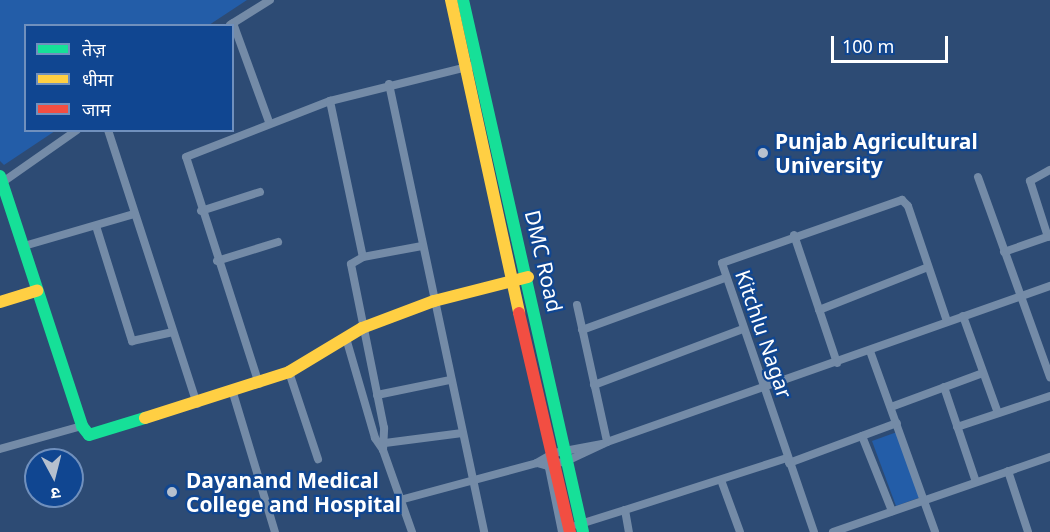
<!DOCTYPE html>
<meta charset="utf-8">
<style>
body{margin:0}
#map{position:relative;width:1050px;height:532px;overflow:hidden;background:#2d4b74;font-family:"Noto Sans","Noto Sans Devanagari",sans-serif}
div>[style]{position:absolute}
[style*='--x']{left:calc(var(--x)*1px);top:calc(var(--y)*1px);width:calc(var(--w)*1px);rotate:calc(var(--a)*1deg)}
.green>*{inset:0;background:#235da8}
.street>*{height:8px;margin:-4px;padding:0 4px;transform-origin:4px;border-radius:4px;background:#748ba7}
.fast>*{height:12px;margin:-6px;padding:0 6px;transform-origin:6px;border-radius:6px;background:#16e098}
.slow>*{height:12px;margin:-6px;padding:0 6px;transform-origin:6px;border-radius:6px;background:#ffcf43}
.jam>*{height:12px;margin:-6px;padding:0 6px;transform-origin:6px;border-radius:6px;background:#f24e42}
.dots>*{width:16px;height:16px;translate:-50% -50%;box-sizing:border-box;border:3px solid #104691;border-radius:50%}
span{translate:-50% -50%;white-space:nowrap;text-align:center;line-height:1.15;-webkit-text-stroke:4.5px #104691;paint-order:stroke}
.poi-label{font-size:21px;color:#fff;font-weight:700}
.left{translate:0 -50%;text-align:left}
.street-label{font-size:21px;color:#fff}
.legend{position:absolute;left:24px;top:24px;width:210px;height:108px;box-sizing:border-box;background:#104691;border:2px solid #7090bd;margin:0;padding:8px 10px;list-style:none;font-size:18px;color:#fff}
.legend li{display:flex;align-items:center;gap:12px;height:30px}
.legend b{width:30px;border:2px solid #7090bd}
.north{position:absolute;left:24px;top:448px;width:60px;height:60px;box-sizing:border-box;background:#104691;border:2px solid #7090bd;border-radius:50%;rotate:173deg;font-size:16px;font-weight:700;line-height:24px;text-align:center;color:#fff}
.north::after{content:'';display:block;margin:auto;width:21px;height:27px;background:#b6c0ce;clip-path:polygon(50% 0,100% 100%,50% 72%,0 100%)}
.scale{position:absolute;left:831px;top:36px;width:117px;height:27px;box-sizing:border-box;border:3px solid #fff;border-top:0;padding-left:8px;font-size:18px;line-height:21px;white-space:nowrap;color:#fff;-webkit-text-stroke:4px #104691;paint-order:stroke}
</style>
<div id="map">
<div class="green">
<i style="clip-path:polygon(0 0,247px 0,209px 25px,26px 26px,26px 130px,55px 131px,4px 165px,0 161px)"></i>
<i style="clip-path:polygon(897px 432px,921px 497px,896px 506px,872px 441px)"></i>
</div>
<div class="street">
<i style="--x:233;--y:23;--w:105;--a:70"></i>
<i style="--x:230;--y:25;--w:47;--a:-32"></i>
<i style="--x:389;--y:84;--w:458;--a:78"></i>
<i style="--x:330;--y:101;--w:159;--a:78.1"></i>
<i style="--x:108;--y:130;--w:288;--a:72"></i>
<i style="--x:978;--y:177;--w:213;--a:70.2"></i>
<i style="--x:0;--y:184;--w:94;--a:-35"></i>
<i style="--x:201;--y:211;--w:62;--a:-17.9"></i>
<i style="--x:96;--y:226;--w:121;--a:72.6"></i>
<i style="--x:132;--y:341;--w:42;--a:-12.4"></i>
<i style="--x:794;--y:235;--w:135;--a:71.4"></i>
<i style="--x:1048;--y:237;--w:59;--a:-107.8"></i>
<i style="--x:1030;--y:181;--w:23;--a:-29"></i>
<i style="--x:24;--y:246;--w:115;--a:-16.2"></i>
<i style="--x:1004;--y:252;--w:49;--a:-19.2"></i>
<i style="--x:217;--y:261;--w:64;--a:-17.3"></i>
<i style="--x:577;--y:305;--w:140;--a:77.6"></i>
<i style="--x:819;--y:310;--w:117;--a:-21.5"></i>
<i style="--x:963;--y:316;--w:103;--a:70.2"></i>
<i style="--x:582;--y:330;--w:152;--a:-20"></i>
<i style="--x:346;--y:338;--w:104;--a:73.8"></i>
<i style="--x:375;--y:438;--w:14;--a:56"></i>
<i style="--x:383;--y:450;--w:87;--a:70.5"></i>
<i style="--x:870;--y:351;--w:192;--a:70.2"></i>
<i style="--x:289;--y:372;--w:92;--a:71.6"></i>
<i style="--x:259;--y:384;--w:238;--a:-107.8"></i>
<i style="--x:186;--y:157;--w:155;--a:-21.3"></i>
<i style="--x:330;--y:101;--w:150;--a:-13.9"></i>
<i style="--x:594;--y:385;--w:159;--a:-20.6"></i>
<i style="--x:944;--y:387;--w:100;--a:71.4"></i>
<i style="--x:233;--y:393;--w:145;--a:73.2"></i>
<i style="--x:377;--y:395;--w:75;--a:-11.6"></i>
<i style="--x:891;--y:407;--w:98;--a:-20.3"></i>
<i style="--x:957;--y:427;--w:98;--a:-18.4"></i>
<i style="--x:862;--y:436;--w:81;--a:68.2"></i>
<i style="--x:385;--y:443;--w:78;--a:-7.4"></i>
<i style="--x:602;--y:444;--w:49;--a:169.4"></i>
<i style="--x:554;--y:453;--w:20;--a:150"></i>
<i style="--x:537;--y:463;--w:11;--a:15"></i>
<i style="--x:548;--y:466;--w:22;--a:-16"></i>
<i style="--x:569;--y:460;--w:42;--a:-25.3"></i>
<i style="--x:607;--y:442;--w:470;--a:-19.4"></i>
<i style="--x:0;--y:449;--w:85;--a:-15.7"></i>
<i style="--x:383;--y:450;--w:22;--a:-87"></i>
<i style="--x:384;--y:428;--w:167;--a:-101.4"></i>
<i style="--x:351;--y:264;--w:14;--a:-30"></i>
<i style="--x:363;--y:257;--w:60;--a:-10.6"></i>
<i style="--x:548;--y:463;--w:70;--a:78.5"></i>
<i style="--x:789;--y:463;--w:115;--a:-20.3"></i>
<i style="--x:1008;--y:471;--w:64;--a:71.8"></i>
<i style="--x:721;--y:480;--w:55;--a:69.9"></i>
<i style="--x:400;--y:500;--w:142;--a:-15.1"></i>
<i style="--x:625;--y:510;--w:170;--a:-17.8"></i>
<i style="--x:577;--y:525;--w:50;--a:-17.4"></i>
<i style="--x:625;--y:510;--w:22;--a:80"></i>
<i style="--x:814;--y:532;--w:284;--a:-108.9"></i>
<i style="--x:722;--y:263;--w:191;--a:-19.3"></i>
<i style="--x:902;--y:200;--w:8;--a:45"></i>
<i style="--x:908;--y:206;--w:121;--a:71.3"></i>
<i style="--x:833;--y:532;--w:230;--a:-19.1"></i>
</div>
<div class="fast">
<i style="--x:463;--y:0;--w:545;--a:77.29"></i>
<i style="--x:0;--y:176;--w:263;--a:71.8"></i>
<i style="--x:82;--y:426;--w:11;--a:52"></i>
<i style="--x:89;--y:435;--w:59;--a:-16.9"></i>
</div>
<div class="slow">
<i style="--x:451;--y:0;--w:320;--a:77.7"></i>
<i style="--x:0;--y:302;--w:39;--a:-17"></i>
<i style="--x:145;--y:418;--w:151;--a:-17.7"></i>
<i style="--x:289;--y:372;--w:85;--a:-31.1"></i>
<i style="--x:362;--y:328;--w:77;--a:-20.6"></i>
<i style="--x:434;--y:301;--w:97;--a:-14.3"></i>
</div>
<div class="jam">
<i style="--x:519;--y:313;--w:225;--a:76.9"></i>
</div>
<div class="dots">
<i style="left:763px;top:153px;background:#b6c0ce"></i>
<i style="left:172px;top:492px;background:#b6c0ce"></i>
</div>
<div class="poi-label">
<span class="left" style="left:775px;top:153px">Punjab Agricultural<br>University</span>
<span class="left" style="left:186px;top:492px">Dayanand Medical<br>College and Hospital</span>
</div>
<div class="street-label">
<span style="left:544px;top:261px;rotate:77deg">DMC Road</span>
<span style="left:764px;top:334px;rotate:71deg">Kitchlu Nagar</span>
</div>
<ul class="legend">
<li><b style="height:8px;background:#16e098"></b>तेज़</li>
<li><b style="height:8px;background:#ffcf43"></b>धीमा</li>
<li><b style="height:8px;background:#f24e42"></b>जाम</li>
</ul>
<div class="north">उ</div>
<div class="scale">100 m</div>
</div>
